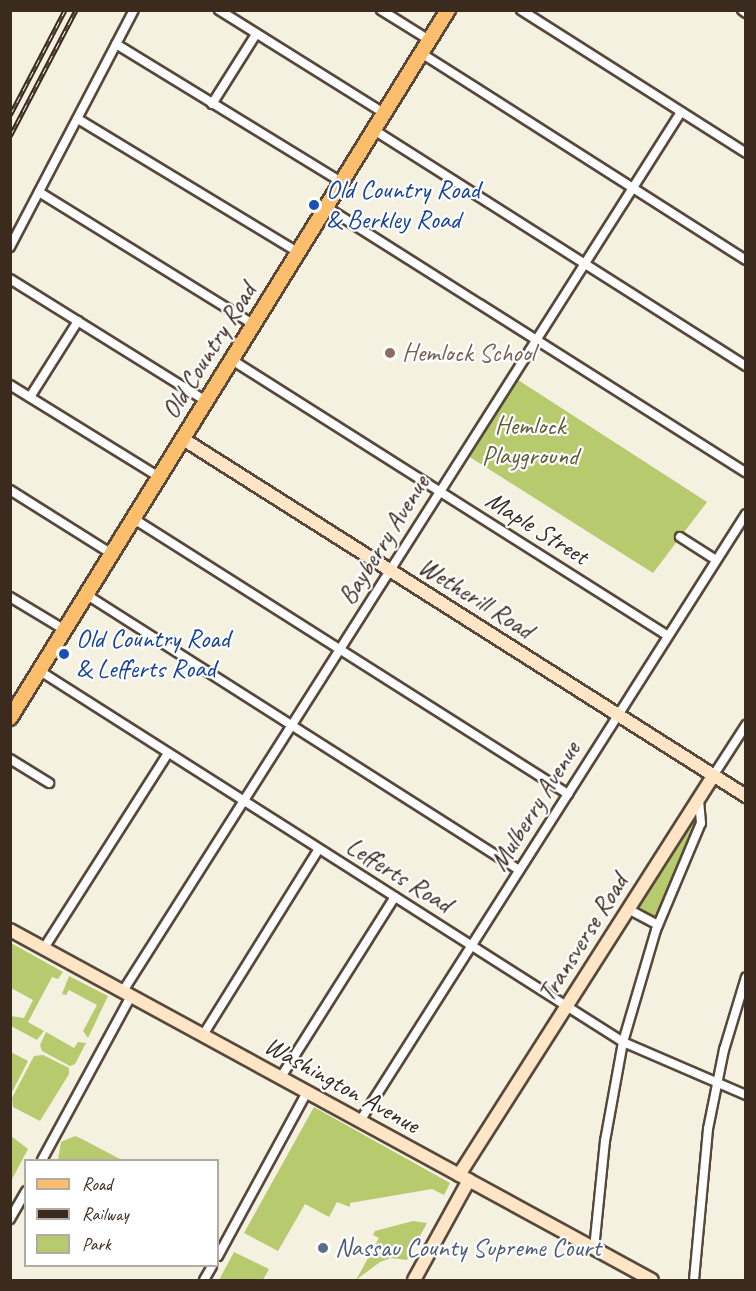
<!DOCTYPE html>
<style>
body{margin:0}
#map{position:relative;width:756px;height:1291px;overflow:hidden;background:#f4f1e1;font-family:Caveat,sans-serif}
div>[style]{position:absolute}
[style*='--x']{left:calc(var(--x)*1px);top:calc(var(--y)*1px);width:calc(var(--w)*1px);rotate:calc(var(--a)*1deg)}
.green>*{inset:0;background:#b7ca6e}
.roads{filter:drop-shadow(2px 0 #57483b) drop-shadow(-2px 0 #57483b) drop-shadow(0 2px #57483b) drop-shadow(0 -2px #57483b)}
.street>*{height:8px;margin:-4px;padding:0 4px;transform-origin:4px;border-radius:4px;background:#fff}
.secondary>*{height:12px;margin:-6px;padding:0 6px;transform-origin:6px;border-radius:6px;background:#fde5c5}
.primary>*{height:14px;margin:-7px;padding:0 7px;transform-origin:7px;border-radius:7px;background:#fabe6d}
.rail>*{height:4.5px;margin-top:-2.25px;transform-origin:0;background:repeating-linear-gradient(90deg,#fff 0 7px,#3b2a1e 0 14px);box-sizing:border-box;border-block:2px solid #3b2a1e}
.dots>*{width:16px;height:16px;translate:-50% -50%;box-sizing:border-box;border:3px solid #fff;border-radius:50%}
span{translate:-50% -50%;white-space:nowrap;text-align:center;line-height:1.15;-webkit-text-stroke:4.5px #fff;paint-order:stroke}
.transit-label{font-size:26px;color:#164399}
.left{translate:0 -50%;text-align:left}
.street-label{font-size:26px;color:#3b2a1e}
.education-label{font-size:26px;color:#785e54}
.park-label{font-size:26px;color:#605a36}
.service-label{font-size:26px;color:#4e5e75}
.frame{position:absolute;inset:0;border:12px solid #3b2a1e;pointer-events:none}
.legend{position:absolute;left:24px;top:1159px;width:195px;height:108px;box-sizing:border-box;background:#fff;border:2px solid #b1aaa5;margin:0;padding:8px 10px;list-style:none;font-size:18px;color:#3b2a1e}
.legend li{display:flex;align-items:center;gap:12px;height:30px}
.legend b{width:30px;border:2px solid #b1aaa5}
</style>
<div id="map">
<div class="green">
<i style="clip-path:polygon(515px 378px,707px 502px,653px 573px,465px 454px)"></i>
<i style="clip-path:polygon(700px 798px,702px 815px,658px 925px,629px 909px)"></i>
<i style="clip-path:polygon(11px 943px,63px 972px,58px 979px,52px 977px,28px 1022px,44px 1031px,37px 1040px,11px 1026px,11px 1016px,24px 1018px,33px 1000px,11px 988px)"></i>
<i style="clip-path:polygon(69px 976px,108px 996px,88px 1038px,83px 1031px,97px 1005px,69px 990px,66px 995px,62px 994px)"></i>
<i style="clip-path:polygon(46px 1032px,74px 1048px,78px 1042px,86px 1043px,75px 1064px,70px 1066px,42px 1051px,40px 1045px)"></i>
<i style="clip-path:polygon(11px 1052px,28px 1061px,11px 1094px)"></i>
<i style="clip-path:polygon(43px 1055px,69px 1068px,69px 1074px,40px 1121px,13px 1107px,12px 1098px,34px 1056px)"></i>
<i style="clip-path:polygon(314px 1107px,450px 1183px,444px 1195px,432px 1189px,350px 1203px,350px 1207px,337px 1202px,329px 1217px,305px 1204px,278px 1251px,244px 1233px)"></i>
<i style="clip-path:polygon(11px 1136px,28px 1149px,11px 1181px)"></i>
<i style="clip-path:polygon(75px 1136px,82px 1139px,122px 1160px,58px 1160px,61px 1142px)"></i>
<i style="clip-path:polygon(413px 1221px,427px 1223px,407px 1260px,391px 1258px,380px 1262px,356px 1280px,379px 1238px,373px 1235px,375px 1231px)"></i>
<i style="clip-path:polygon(234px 1252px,269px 1269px,263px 1280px,219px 1280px)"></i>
</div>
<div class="roads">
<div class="street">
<i style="--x:219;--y:10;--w:195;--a:32"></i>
<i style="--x:381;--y:10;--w:57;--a:32"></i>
<i style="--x:521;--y:10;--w:267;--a:32.4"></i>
<i style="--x:742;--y:10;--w:5;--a:37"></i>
<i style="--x:116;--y:44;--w:264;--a:31.5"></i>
<i style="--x:421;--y:53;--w:385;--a:32.5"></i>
<i style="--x:212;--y:104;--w:83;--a:-57.8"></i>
<i style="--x:78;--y:119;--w:257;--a:31.2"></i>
<i style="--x:374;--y:130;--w:441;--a:32.4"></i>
<i style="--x:39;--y:192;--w:251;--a:31.7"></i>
<i style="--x:326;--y:207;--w:497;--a:32.3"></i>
<i style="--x:10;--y:247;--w:267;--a:-62.4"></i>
<i style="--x:10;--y:279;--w:231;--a:31.9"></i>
<i style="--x:232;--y:360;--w:516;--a:32.33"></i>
<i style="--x:10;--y:385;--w:175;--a:31.7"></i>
<i style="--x:30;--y:397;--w:90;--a:-57.7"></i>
<i style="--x:10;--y:490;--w:120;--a:32.1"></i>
<i style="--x:134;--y:519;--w:514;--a:32.36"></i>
<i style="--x:680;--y:537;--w:43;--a:32.6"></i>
<i style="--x:87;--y:595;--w:512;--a:32.48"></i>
<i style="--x:10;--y:597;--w:64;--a:31"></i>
<i style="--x:40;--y:671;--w:691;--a:32.47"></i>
<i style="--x:623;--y:1042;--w:134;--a:23.3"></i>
<i style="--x:10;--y:759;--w:46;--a:31.6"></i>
<i style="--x:713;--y:776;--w:61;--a:-57.1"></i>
<i style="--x:628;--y:909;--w:34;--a:28"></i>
<i style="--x:44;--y:948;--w:231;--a:-57.5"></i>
<i style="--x:123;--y:991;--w:1041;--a:-57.59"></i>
<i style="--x:203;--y:1035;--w:219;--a:-58.1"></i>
<i style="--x:281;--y:1077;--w:213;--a:-57.7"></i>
<i style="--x:360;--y:1121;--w:719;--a:-57.55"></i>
<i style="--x:42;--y:1160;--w:187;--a:-61.5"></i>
<i style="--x:10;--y:1219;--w:32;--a:-60"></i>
<i style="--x:594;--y:1249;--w:109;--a:-84.2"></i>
<i style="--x:605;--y:1141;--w:101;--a:-79.7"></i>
<i style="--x:623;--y:1042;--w:117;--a:-73.6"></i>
<i style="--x:656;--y:930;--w:116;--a:-67.2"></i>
<i style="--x:701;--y:823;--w:25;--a:-95"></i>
<i style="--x:218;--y:1256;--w:187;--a:-61.5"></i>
<i style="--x:204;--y:1280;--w:16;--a:-60"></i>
<i style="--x:694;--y:1280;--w:152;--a:-84.7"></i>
<i style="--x:708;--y:1129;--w:81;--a:-78.6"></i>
<i style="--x:724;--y:1050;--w:76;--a:-73.2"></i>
</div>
<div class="secondary">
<i style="--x:183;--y:439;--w:667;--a:32.38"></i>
<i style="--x:10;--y:930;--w:731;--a:28.6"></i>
<i style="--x:459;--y:1175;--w:473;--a:-57.5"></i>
<i style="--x:414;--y:1280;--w:114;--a:-61.2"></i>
</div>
<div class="primary">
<i style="--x:10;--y:718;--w:833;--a:-58.26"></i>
</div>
</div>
<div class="rail">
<i style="--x:10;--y:115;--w:119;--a:-62.4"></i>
<i style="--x:10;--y:136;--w:142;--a:-62.4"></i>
</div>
<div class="dots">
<i style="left:314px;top:205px;background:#1a4fb4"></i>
<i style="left:390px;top:353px;background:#8d6e63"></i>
<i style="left:64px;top:654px;background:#1a4fb4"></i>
<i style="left:323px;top:1248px;background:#5c6f8a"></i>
</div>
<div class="transit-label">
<span class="left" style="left:326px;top:205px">Old Country Road<br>&amp; Berkley Road</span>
<span class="left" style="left:76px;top:654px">Old Country Road<br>&amp; Lefferts Road</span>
</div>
<div class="street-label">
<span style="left:209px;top:351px;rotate:-58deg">Old Country Road</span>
<span style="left:537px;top:528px;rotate:32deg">Maple Street</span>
<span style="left:384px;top:540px;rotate:-58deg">Bayberry Avenue</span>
<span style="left:476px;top:598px;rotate:32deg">Wetherill Road</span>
<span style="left:535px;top:806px;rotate:-58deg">Mulberry Avenue</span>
<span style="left:399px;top:875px;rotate:32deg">Lefferts Road</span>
<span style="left:583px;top:938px;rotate:-58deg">Transverse Road</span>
<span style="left:342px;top:1085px;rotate:29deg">Washington Avenue</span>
</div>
<div class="education-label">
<span class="left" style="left:402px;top:353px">Hemlock School</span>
</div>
<div class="park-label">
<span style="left:530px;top:441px">Hemlock<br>Playground</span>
</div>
<div class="service-label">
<span class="left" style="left:335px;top:1248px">Nassau County Supreme Court</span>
</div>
<div class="frame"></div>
<ul class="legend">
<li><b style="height:8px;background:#fabe6d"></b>Road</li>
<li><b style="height:8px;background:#3b2a1e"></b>Railway</li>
<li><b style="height:16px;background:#b7ca6e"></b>Park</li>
</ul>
</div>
